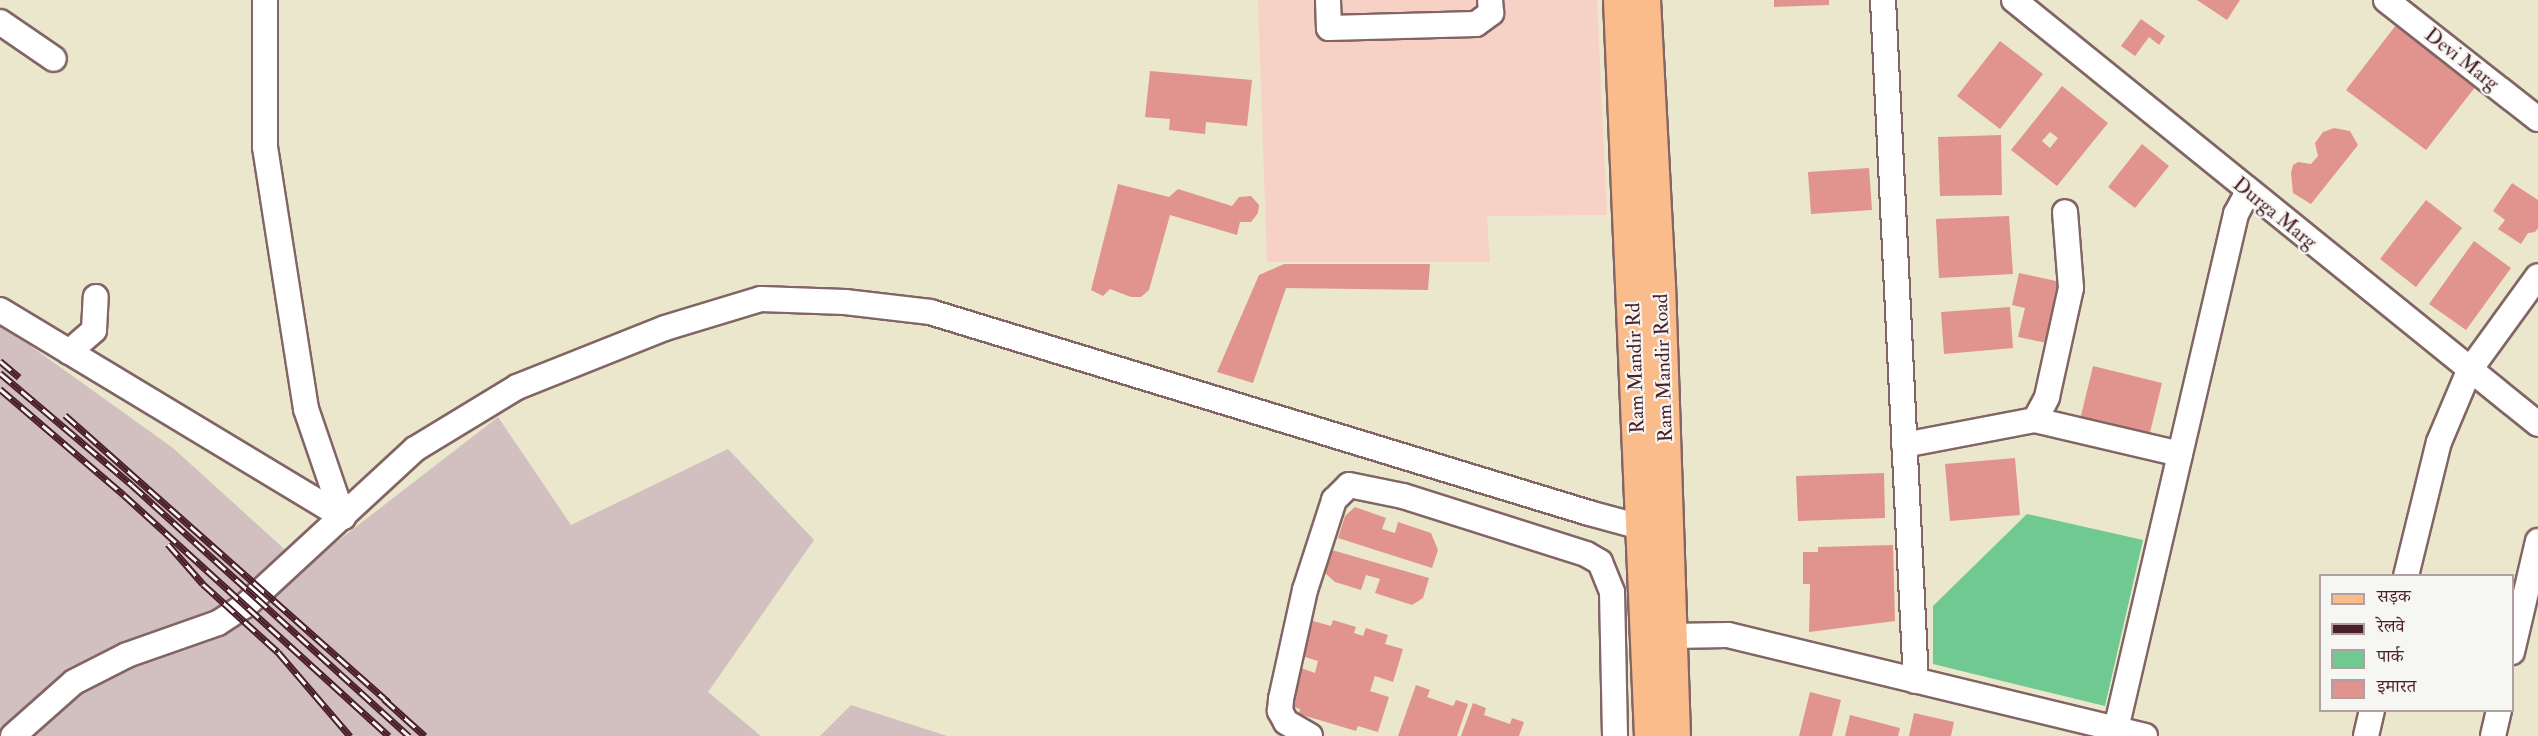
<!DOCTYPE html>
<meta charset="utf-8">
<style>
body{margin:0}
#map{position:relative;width:2538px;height:736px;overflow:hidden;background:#ebe7cd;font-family:"IM FELL Double Pica","Noto Serif Devanagari",serif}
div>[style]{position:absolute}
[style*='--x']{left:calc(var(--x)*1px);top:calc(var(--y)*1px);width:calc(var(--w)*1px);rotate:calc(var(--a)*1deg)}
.built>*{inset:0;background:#f7d1c6}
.industrial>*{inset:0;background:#d2bfbf}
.green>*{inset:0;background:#6fc990}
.building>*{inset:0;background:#e1938d}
.roads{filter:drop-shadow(2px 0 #826564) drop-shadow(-2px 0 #826564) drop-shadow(0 2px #826564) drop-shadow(0 -2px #826564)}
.minor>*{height:24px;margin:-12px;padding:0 12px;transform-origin:12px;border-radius:12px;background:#fff}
.major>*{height:30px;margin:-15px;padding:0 15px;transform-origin:15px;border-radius:15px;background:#fabc8b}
.rail>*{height:7px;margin-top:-3.5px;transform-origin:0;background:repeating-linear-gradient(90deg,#f6f6f2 0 14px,#4a1f2b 0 28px);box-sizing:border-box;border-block:2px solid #4a1f2b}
span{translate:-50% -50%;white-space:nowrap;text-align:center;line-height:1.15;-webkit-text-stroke:4.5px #f6f6f2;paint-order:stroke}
.street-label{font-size:20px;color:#4a1f2b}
.legend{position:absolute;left:2319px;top:574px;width:195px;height:138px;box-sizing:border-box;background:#f6f6f2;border:2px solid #b1a0a2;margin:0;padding:8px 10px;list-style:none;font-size:18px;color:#4a1f2b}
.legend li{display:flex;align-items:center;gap:12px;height:30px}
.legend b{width:30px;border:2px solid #b1a0a2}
</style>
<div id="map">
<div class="built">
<i style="clip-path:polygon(1258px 0,1597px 0,1607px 215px,1487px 216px,1490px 262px,1267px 262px)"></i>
</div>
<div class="industrial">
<i style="clip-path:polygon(0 324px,173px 448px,304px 567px,498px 417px,571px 525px,728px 449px,814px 540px,708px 692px,761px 736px,0 736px)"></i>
<i style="clip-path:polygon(851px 705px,947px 736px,820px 736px)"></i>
</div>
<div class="green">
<i style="clip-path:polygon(2027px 514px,2143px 540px,2105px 706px,1933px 664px,1933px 606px)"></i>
</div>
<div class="building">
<i style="clip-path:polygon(1774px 0,1829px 0,1829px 5px,1774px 7px)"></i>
<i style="clip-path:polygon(2197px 0,2240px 0,2227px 20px)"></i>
<i style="clip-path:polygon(2141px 19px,2165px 36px,2159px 45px,2149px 37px,2135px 56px,2121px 46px)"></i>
<i style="clip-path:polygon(2396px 25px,2476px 86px,2426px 150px,2346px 90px)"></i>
<i style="clip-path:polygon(2000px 41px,2043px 74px,2000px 129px,1957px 96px)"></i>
<i style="clip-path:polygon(1150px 71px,1252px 80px,1247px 126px,1206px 122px,1205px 134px,1169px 130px,1170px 119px,1145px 117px)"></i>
<i style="clip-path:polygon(evenodd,2062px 86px,2108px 123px,2057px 186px,2011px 150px,2062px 86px,2050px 132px,2058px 138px,2050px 148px,2042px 141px,2050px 132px)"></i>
<i style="clip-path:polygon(2334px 128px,2350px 131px,2358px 145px,2311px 204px,2293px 193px,2291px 173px,2293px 165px,2298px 162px,2311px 164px,2318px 156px,2315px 143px,2323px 132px)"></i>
<i style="clip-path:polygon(2001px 135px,2002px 195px,1940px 196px,1938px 137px)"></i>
<i style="clip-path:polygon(2142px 144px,2169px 166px,2135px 208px,2108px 187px)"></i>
<i style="clip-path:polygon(1869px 168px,1872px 210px,1811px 214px,1808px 172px)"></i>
<i style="clip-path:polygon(2512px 183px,2538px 200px,2538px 228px,2535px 232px,2528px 233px,2521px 244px,2498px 229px,2505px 220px,2493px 211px)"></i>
<i style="clip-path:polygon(1118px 184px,1169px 197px,1178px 189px,1232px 206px,1239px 197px,1251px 196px,1259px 205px,1258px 213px,1251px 222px,1240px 222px,1237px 235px,1170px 215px,1149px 290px,1141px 297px,1131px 297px,1110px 289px,1103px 296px,1091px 290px)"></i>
<i style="clip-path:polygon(2426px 200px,2462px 228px,2416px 287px,2380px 259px)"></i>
<i style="clip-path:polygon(2009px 216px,2013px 274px,1939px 278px,1936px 219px)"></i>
<i style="clip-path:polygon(2474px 241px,2511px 268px,2466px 330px,2429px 304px)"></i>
<i style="clip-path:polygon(1284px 264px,1430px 264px,1428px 290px,1286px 288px,1253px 383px,1217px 372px,1259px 275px)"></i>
<i style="clip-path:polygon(2019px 273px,2065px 283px,2052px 344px,2018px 337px,2025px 308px,2012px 305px)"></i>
<i style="clip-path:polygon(2010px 307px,2013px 348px,1944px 354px,1941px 312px)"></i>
<i style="clip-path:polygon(2093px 366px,2162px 383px,2148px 441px,2079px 424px)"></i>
<i style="clip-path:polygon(2015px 458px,2020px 515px,1950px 521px,1945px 464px)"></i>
<i style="clip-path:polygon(1884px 473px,1885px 518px,1798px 521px,1796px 476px)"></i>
<i style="clip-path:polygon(1355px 507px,1386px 518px,1382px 529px,1395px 533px,1398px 522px,1431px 533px,1438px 550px,1432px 568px,1338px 538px,1345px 516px)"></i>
<i style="clip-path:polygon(1893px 545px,1895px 621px,1809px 632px,1810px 584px,1803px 584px,1803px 552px,1818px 552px,1818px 547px)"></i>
<i style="clip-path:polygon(1332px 550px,1429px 578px,1423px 598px,1412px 605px,1375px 593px,1380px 579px,1366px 575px,1361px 590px,1335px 582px,1325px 573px)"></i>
<i style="clip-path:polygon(1333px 620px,1356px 627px,1354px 633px,1363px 636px,1366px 628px,1388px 635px,1385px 644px,1403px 649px,1393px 682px,1375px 676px,1370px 691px,1389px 697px,1378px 732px,1358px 726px,1356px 731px,1299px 714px,1300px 709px,1286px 705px,1298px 667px,1315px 673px,1318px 661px,1302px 656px,1313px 621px,1331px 626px)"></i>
<i style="clip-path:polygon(1416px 685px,1430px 690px,1427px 697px,1453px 706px,1456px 700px,1468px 704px,1457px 736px,1398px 736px)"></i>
<i style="clip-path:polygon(1810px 692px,1841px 700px,1832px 736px,1799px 736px)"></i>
<i style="clip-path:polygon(1473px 703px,1486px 708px,1484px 715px,1510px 724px,1512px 718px,1524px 722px,1519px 736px,1461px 736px)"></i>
<i style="clip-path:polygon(1914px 713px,1954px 722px,1951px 736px,1909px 736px)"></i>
<i style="clip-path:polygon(1850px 715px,1900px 728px,1898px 736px,1845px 736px)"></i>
</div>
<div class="roads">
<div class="minor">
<i style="--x:265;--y:0;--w:147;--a:90"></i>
<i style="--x:265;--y:147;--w:265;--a:81.1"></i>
<i style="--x:306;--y:409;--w:114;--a:71.1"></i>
<i style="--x:1328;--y:0;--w:28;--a:88"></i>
<i style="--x:1329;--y:28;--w:147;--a:-1.6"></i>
<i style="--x:1476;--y:24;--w:19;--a:-36"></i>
<i style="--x:1491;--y:13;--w:13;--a:-94"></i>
<i style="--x:1883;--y:0;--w:682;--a:87.23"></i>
<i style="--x:2014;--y:0;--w:674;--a:38.98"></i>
<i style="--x:2386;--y:0;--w:193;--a:38.1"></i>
<i style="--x:0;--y:22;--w:65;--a:34.4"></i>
<i style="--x:0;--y:310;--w:401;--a:31.1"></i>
<i style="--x:69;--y:352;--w:33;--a:-41"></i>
<i style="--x:94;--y:330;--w:33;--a:-87"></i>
<i style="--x:2035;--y:420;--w:149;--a:13.2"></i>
<i style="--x:1904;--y:445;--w:133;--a:-10.8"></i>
<i style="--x:2035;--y:420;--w:26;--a:-62"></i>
<i style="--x:2047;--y:397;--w:112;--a:-77.6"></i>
<i style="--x:2071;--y:288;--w:76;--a:-94.5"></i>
<i style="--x:2406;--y:576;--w:138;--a:-76.2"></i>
<i style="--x:2439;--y:442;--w:77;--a:-67.1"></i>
<i style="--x:2469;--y:371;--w:117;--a:-54"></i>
<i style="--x:1671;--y:636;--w:57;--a:-1"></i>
<i style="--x:1728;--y:635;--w:429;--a:13.6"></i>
<i style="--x:2512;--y:652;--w:114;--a:-76.8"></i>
<i style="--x:2116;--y:729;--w:529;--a:-76.88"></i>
<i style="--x:2236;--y:214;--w:26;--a:-62"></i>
<i style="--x:13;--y:736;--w:81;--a:-41.5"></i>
<i style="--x:74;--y:682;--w:59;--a:-27"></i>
<i style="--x:127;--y:655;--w:96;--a:-19.4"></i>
<i style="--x:218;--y:623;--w:33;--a:-33"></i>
<i style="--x:246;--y:605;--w:230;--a:-42.7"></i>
<i style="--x:415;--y:449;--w:119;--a:-31.3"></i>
<i style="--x:517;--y:387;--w:159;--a:-21.7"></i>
<i style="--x:665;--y:328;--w:100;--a:-16.8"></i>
<i style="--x:761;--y:299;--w:84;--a:2"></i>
<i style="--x:845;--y:302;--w:86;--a:6.7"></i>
<i style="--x:930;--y:312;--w:689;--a:16.96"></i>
<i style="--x:1589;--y:513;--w:54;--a:15.1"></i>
<i style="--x:1641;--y:527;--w:16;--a:4"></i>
<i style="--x:1310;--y:736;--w:28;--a:-150"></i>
<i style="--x:1286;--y:722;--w:13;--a:-119"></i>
<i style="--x:1280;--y:711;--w:12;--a:-85"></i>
<i style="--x:1281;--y:699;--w:112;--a:-77.6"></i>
<i style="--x:1305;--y:590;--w:95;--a:-72.1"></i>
<i style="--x:1334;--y:500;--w:21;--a:-45"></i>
<i style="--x:1349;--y:485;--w:55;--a:11.5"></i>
<i style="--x:1403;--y:496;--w:192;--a:17.6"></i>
<i style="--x:1586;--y:554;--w:16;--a:30"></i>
<i style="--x:1600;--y:562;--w:32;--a:68"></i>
<i style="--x:1612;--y:592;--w:144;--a:88.8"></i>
<i style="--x:2366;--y:736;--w:27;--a:-77"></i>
<i style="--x:2493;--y:736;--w:27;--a:-77"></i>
</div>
<div class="major">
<i style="--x:1619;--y:0;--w:737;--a:87.59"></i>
<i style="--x:1645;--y:0;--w:284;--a:87"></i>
<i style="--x:1660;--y:284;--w:452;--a:88.1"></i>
</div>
</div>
<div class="rail">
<i style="--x:0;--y:361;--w:25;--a:40"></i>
<i style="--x:0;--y:373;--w:173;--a:40.3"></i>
<i style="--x:132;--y:485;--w:374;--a:42.2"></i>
<i style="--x:0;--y:389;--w:163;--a:40.5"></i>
<i style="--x:124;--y:495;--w:358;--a:42.3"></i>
<i style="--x:65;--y:415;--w:433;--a:41.6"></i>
<i style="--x:168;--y:544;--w:53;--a:48.8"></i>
<i style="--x:203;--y:584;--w:101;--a:42.2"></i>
<i style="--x:278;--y:652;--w:111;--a:49.4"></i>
<i style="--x:384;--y:699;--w:55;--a:42.1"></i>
</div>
<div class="street-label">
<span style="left:2462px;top:59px;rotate:38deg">Devi Marg</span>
<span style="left:2275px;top:213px;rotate:39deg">Durga Marg</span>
<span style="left:1635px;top:368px;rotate:-92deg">Ram Mandir Rd</span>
<span style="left:1663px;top:368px;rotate:-92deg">Ram Mandir Road</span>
</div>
<ul class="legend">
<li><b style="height:8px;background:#fabc8b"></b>सड़क</li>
<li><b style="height:8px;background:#4a1f2b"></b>रेलवे</li>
<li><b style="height:16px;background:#6fc990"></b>पार्क</li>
<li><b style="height:16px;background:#e1938d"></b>इमारत</li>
</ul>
</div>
